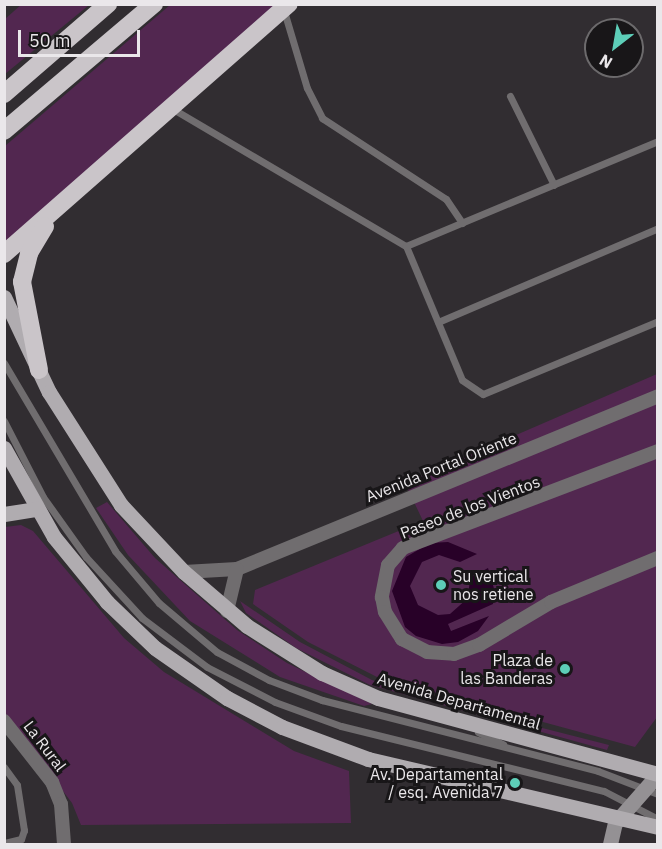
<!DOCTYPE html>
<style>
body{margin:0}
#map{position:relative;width:662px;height:849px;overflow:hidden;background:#312d31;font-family:"IBM Plex Sans",sans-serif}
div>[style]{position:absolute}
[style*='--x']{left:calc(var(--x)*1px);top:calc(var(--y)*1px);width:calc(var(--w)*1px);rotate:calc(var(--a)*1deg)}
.green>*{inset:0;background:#522750}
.water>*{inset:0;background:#280128}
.lane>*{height:7px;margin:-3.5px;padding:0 3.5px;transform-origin:3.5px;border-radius:3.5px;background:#706d6f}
.street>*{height:14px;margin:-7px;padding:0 7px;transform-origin:7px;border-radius:7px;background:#706d6f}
.secondary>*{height:15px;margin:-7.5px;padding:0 7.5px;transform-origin:7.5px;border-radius:7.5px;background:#949194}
.primary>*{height:15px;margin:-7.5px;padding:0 7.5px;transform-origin:7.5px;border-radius:7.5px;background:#b0acb0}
.highway>*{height:18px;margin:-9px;padding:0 9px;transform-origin:9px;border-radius:9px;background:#cac5c9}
.dots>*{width:16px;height:16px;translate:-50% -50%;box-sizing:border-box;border:3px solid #181618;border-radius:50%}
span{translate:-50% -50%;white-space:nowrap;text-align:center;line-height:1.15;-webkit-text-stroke:6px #181618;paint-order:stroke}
.street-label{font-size:16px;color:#eae7ea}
.poi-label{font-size:16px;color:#eae7ea}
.left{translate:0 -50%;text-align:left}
.right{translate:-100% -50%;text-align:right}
.frame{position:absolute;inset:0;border:6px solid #eae7ea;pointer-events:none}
.north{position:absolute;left:584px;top:18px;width:60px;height:60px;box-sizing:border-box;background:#181618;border:2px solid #6c6a6c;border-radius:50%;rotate:211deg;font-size:16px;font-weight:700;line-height:24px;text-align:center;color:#eae7ea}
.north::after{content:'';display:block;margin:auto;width:21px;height:27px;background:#5dceb8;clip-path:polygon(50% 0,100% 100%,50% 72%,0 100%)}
.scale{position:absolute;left:18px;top:30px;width:122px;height:27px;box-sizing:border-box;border:3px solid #eae7ea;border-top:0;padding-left:8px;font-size:18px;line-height:21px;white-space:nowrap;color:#eae7ea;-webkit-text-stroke:4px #181618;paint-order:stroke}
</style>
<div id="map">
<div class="green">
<i style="clip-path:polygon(22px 4px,89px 5px,5px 74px,5px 19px)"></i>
<i style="clip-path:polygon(170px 5px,278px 5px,5px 243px,5px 146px)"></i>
<i style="clip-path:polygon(657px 374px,657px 717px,635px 747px,377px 677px,308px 642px,253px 604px,255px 590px,423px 521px,405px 483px)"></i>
<i style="clip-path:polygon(107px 502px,155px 558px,237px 630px,287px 663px,372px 704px,364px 706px,280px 677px,190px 621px,128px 555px,96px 508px)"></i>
<i style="clip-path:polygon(21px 525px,33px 531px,124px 638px,164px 672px,294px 751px,349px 771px,351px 823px,81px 825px,72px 803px,5px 714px,5px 527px)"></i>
<i style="clip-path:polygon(240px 601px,300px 642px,372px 680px,440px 702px,609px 745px,607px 750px,370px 685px,296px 648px,246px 613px)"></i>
</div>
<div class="water">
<i style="clip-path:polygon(448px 542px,477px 554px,460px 562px,439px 555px,422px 562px,410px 586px,418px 605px,438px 615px,450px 614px,468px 598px,470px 578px,488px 568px,495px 592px,493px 604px,448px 624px,451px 631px,489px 616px,478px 631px,458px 642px,442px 644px,416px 636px,405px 627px,392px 591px,406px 557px,430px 543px)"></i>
</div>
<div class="lane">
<i style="--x:284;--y:11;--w:80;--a:73.4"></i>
<i style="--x:307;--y:88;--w:34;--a:63"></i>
<i style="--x:322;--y:118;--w:148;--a:33.2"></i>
<i style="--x:446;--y:199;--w:29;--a:56"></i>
<i style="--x:510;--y:96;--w:99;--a:63.7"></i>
<i style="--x:173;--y:109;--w:270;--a:30.5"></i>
<i style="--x:658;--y:141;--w:273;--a:157.4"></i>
<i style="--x:406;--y:246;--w:145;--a:67.3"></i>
<i style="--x:462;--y:380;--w:25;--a:34"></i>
<i style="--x:483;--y:394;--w:190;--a:-22.6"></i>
<i style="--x:438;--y:322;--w:239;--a:-23.1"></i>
<i style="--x:4;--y:363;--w:218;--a:59.4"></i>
<i style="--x:115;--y:551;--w:68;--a:49.8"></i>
<i style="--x:159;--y:603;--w:76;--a:40.2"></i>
<i style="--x:217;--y:652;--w:59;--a:28.3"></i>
<i style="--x:269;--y:680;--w:57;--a:20.7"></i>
<i style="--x:322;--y:700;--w:285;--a:14.4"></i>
<i style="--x:598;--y:771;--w:64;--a:21"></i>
<i style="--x:4;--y:421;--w:85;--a:62.8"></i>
<i style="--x:43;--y:497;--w:74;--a:54.4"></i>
<i style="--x:86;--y:557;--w:83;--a:47.4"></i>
<i style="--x:142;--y:618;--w:81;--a:37"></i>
<i style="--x:207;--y:667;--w:76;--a:27.2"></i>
<i style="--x:275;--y:702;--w:70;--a:20"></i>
<i style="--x:341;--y:726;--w:271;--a:13.9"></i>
<i style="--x:604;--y:791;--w:61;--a:27.4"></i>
<i style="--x:478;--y:732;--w:28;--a:26"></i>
<i style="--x:4;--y:767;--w:22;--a:54"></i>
<i style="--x:17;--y:785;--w:46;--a:81.2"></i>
<i style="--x:24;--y:830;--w:9;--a:108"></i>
<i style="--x:21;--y:839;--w:17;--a:167"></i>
</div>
<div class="street">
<i style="--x:658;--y:451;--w:273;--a:159.2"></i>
<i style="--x:403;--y:548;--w:23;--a:131"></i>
<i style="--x:388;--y:565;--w:33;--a:101"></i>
<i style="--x:382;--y:597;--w:15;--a:79"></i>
<i style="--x:385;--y:612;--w:32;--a:58"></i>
<i style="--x:402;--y:639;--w:28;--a:27"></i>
<i style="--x:427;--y:652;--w:27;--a:4"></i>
<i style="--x:454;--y:654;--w:27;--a:-20"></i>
<i style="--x:479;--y:645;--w:84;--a:-30.8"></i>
<i style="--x:551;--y:602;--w:116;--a:-22.4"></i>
<i style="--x:184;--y:572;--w:53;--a:-3.2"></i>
<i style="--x:237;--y:569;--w:455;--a:-22.3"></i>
<i style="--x:227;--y:611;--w:43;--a:-76.6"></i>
<i style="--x:4;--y:721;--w:78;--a:51.8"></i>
<i style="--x:52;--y:782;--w:24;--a:68"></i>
<i style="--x:61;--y:804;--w:40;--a:85.7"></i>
</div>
<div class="secondary">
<i style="--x:610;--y:844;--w:22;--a:-77"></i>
<i style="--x:615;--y:823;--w:65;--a:-48.7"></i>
</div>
<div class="primary">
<i style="--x:4;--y:297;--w:105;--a:64.7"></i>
<i style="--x:49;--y:392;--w:134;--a:57.5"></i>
<i style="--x:121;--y:505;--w:92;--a:46.8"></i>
<i style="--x:184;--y:572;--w:83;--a:40.6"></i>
<i style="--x:247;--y:626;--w:89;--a:32.1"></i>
<i style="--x:322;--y:673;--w:61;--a:24.1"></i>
<i style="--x:378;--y:698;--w:290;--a:15.2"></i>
<i style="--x:4;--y:448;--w:102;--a:60.7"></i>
<i style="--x:54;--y:537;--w:84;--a:50.8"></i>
<i style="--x:107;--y:602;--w:66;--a:43.8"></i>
<i style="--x:155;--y:648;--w:88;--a:34.8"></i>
<i style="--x:227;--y:698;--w:62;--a:27.8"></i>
<i style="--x:282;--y:727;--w:92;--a:20.4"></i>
<i style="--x:368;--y:759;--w:298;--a:13.2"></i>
<i style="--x:4;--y:514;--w:33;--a:-9"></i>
</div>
<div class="highway">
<i style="--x:4;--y:94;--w:138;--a:-40.9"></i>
<i style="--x:4;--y:131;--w:197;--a:-40.3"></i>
<i style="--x:4;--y:254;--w:379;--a:-41.3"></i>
<i style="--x:39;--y:370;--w:90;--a:-100.9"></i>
<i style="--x:22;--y:282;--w:30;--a:-76"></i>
<i style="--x:29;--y:253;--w:31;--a:-59"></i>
</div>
<div class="dots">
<i style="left:441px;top:585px;background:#5dceb8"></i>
<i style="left:565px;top:669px;background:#5dceb8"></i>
<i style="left:515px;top:783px;background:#5dceb8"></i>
</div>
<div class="street-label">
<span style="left:441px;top:467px;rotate:-22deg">Avenida Portal Oriente</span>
<span style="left:470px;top:507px;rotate:-21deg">Paseo de los Vientos</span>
<span style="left:459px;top:701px;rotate:16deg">Avenida Departamental</span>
<span style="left:45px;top:746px;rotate:53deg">La Rural</span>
</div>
<div class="poi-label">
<span class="left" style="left:453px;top:585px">Su vertical<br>nos retiene</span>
<span class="right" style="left:553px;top:669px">Plaza de<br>las Banderas</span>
<span class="right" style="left:503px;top:783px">Av. Departamental<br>/ esq. Avenida 7</span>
</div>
<div class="frame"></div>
<div class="north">N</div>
<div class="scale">50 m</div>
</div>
